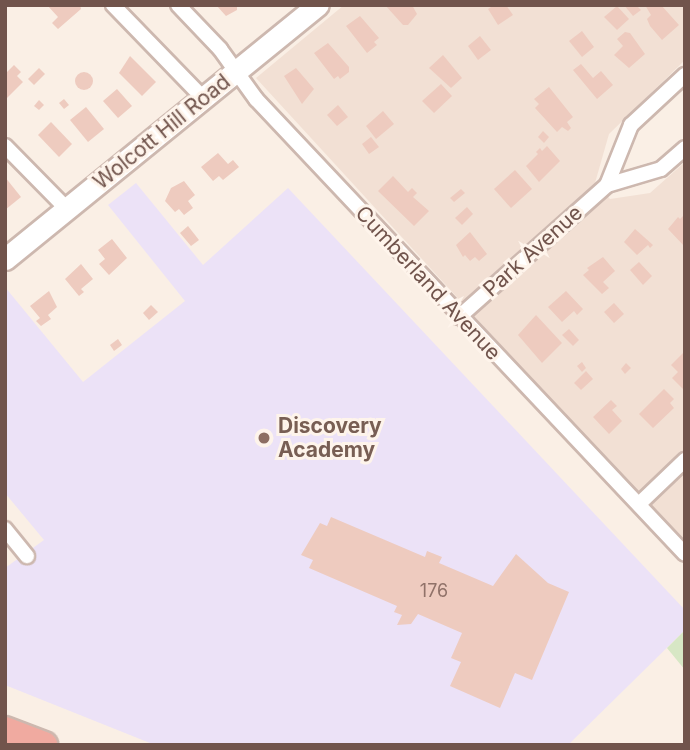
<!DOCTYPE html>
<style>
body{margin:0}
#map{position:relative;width:690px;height:750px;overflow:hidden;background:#faefe5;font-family:Inter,sans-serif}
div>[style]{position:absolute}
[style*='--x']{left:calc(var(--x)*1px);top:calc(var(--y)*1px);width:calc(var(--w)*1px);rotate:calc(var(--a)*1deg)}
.residential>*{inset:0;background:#f2e0d4}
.education>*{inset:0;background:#ece2f7}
.green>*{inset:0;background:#d7e7c5}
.building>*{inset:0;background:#eecbbf}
.round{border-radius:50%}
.roads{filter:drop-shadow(2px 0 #cdb8af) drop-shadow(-2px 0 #cdb8af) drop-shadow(0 2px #cdb8af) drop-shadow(0 -2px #cdb8af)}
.street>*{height:14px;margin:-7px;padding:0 7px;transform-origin:7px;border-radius:7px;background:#fff}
.secondary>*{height:21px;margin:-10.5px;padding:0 10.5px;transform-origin:10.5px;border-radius:10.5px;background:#fff}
.highway>*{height:26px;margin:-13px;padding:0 13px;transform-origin:13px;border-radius:13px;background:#f0aaa0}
.dots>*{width:19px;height:19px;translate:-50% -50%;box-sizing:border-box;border:4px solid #fef4eb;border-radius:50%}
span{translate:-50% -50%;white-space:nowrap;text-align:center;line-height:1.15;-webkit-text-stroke:6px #fef4eb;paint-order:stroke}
.number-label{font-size:18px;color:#907269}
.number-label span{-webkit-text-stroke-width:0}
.street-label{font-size:21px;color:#71544c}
.education-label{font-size:21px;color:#785e54;font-weight:700}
.left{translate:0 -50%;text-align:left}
.frame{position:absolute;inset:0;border:7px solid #71544c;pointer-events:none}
</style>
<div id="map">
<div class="residential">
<i style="clip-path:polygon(344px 5px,685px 5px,685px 60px,609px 134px,595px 183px,610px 199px,650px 193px,685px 162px,685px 546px,256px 78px)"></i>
</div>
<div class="education">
<i style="clip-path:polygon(136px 183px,203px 265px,288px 188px,685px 610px,685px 630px,568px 745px,155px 745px,5px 685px,5px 568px,44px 540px,5px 493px,5px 287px,83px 382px,185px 301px,108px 205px)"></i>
</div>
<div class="green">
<i style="clip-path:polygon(685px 630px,685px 670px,667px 648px)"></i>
</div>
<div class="building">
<i style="clip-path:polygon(47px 5px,80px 5px,81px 9px,58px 29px,52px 23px,58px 17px)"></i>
<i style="clip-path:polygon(216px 5px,237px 5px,237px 10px,226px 16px)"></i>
<i style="clip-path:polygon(385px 5px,412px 5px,417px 14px,408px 25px,403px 25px)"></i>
<i style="clip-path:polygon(494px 5px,506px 5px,513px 15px,498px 25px,488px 9px)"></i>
<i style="clip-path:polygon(624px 5px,636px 5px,641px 10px,633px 16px)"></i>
<i style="clip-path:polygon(645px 5px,661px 5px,679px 25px,662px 40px,650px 26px,647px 19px,651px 15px)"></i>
<i style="clip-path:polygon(617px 6px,629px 19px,617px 30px,604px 17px)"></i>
<i style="clip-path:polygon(360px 16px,379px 38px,374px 42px,377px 45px,367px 53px,346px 26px)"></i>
<i style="clip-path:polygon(582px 31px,594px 47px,582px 57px,569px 41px)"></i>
<i style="clip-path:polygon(625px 32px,630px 33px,645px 54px,629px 68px,614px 55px,623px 46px,617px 39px)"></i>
<i style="clip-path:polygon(480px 36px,491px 50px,478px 60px,468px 46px)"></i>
<i style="clip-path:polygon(328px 43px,349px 67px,349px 72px,340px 79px,338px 76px,334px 79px,314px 53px)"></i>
<i style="clip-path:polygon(443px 55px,462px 78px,451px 88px,429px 68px)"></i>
<i style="clip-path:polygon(130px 56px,156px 82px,142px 96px,119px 73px)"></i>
<i style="clip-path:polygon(581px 64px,593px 78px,601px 71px,613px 85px,597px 99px,573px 70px)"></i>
<i style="clip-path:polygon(14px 65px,21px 72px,17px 76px,23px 82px,7px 98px,5px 74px)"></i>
<i style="clip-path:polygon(39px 68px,45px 74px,34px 85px,28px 79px)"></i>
<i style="clip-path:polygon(296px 68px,314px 89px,302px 104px,284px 76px)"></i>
<i class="round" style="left:75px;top:72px;width:18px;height:18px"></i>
<i style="clip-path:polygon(441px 84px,452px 96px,434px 113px,422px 101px)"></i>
<i style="clip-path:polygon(549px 87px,573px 117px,567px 122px,571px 128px,568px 131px,562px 127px,557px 132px,535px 108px,539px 104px,534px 99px)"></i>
<i style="clip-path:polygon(117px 89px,132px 106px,118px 118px,103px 101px)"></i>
<i style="clip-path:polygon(64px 99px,69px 105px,64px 109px,59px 103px)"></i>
<i style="clip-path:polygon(39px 100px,44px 105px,39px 110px,34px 106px)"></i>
<i style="clip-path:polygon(338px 105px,348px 117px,337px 126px,327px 115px)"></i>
<i style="clip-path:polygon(86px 107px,104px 129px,88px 142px,70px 120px)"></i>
<i style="clip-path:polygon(383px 111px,394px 124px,376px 139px,366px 126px)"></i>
<i style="clip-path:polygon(51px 122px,72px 144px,59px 157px,38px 135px)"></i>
<i style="clip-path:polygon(543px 131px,549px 137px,544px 143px,538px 137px)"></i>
<i style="clip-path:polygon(371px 137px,379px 147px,369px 154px,362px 144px)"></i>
<i style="clip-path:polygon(547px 146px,560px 161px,539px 182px,526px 166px,538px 154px,536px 152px,540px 148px,542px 151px)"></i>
<i style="clip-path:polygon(218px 153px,228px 164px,233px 160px,239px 167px,223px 180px,219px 176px,213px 181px,201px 167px)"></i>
<i style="clip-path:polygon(515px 170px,532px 189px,511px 208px,494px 189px)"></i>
<i style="clip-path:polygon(393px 176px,408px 192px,412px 188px,417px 193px,413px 197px,429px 211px,414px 226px,378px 191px)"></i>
<i style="clip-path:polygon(5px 177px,21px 197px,5px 210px)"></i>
<i style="clip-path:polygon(184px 181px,195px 195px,188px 201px,193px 208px,184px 215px,179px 209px,175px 212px,165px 201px,171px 188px)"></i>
<i style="clip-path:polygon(461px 189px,465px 193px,454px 202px,450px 198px)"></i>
<i style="clip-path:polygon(467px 207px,473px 214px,462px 225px,455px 218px)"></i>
<i style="clip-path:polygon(685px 214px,685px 247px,668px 229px,678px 217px,680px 219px)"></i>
<i style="clip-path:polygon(188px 226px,199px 240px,191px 246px,180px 233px)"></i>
<i style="clip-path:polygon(635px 229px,653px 245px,650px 248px,648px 245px,637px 255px,624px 242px)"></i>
<i style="clip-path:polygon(470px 232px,487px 254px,479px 261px,475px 257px,470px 261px,465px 255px,463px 257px,456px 245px)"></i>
<i style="clip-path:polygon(112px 239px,127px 258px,109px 275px,99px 264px,105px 259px,98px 250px)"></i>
<i style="clip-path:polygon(603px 257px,615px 271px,603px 282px,609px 288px,602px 294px,583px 275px,589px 270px,587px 268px)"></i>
<i style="clip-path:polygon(639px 262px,652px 276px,643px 285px,630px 270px)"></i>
<i style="clip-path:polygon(81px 264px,93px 279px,81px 289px,84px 292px,79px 296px,65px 279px)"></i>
<i style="clip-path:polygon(49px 291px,57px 307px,48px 315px,51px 319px,41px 326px,36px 321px,40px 318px,30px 306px)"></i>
<i style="clip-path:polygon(566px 291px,583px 309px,577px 315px,574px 311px,562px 322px,548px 307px)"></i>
<i style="clip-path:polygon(614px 303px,624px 314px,614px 323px,604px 312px)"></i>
<i style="clip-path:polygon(151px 305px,158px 312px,149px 320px,143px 313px)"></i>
<i style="clip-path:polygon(536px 315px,562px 343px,542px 363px,518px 335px)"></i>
<i style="clip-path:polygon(569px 329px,579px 340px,573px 346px,562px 335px)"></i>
<i style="clip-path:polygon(118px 339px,122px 345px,114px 351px,110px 345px)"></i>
<i style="clip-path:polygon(685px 351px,685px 391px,672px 378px,678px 372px,671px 365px)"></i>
<i style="clip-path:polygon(582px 362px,586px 368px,582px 372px,577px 366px)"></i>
<i style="clip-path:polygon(626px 363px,631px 368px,625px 374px,621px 369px)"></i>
<i style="clip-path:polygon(586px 371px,593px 379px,581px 390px,574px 383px)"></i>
<i style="clip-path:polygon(664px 389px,674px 399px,670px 403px,674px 408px,653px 428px,639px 414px)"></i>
<i style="clip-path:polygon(611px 400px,617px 406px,612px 410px,622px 421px,609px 434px,593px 417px)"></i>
<i style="clip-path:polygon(331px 517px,425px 557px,427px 551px,442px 557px,439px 563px,493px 586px,516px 554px,548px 583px,569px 592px,532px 680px,515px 673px,500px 708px,450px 686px,461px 662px,451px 658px,462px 633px,418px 614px,411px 624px,397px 625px,402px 615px,394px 612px,397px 606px,309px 568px,313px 560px,301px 555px,320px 523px,327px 526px)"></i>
</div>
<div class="roads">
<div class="street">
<i style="--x:113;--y:5;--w:129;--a:45.9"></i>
<i style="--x:178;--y:5;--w:61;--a:46.3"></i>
<i style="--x:220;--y:49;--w:62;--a:54.2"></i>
<i style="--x:256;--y:99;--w:625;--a:46.68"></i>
<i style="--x:5;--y:146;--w:88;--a:45.5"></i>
<i style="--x:607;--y:185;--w:65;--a:-68.2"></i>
<i style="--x:631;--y:125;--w:74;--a:-42.8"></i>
<i style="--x:459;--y:317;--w:198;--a:-41.7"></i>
<i style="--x:607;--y:185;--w:56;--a:-16.5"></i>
<i style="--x:661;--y:169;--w:32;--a:-41"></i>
<i style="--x:639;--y:504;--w:64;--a:-43.7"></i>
<i style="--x:5;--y:529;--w:35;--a:51"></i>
</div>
<div class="secondary">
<i style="--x:5;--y:259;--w:403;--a:-39.1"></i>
</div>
<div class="highway">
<i style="--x:5;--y:730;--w:42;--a:21"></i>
</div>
</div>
<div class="dots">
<i style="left:264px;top:438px;background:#8d6e63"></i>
</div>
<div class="number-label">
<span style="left:434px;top:591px">176</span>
</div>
<div class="street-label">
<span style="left:162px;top:132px;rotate:-39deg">Wolcott Hill Road</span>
<span style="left:533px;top:251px;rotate:-42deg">Park Avenue</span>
<span style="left:428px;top:283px;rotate:47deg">Cumberland Avenue</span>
</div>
<div class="education-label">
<span class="left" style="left:278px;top:438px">Discovery<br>Academy</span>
</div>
<div class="frame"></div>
</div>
